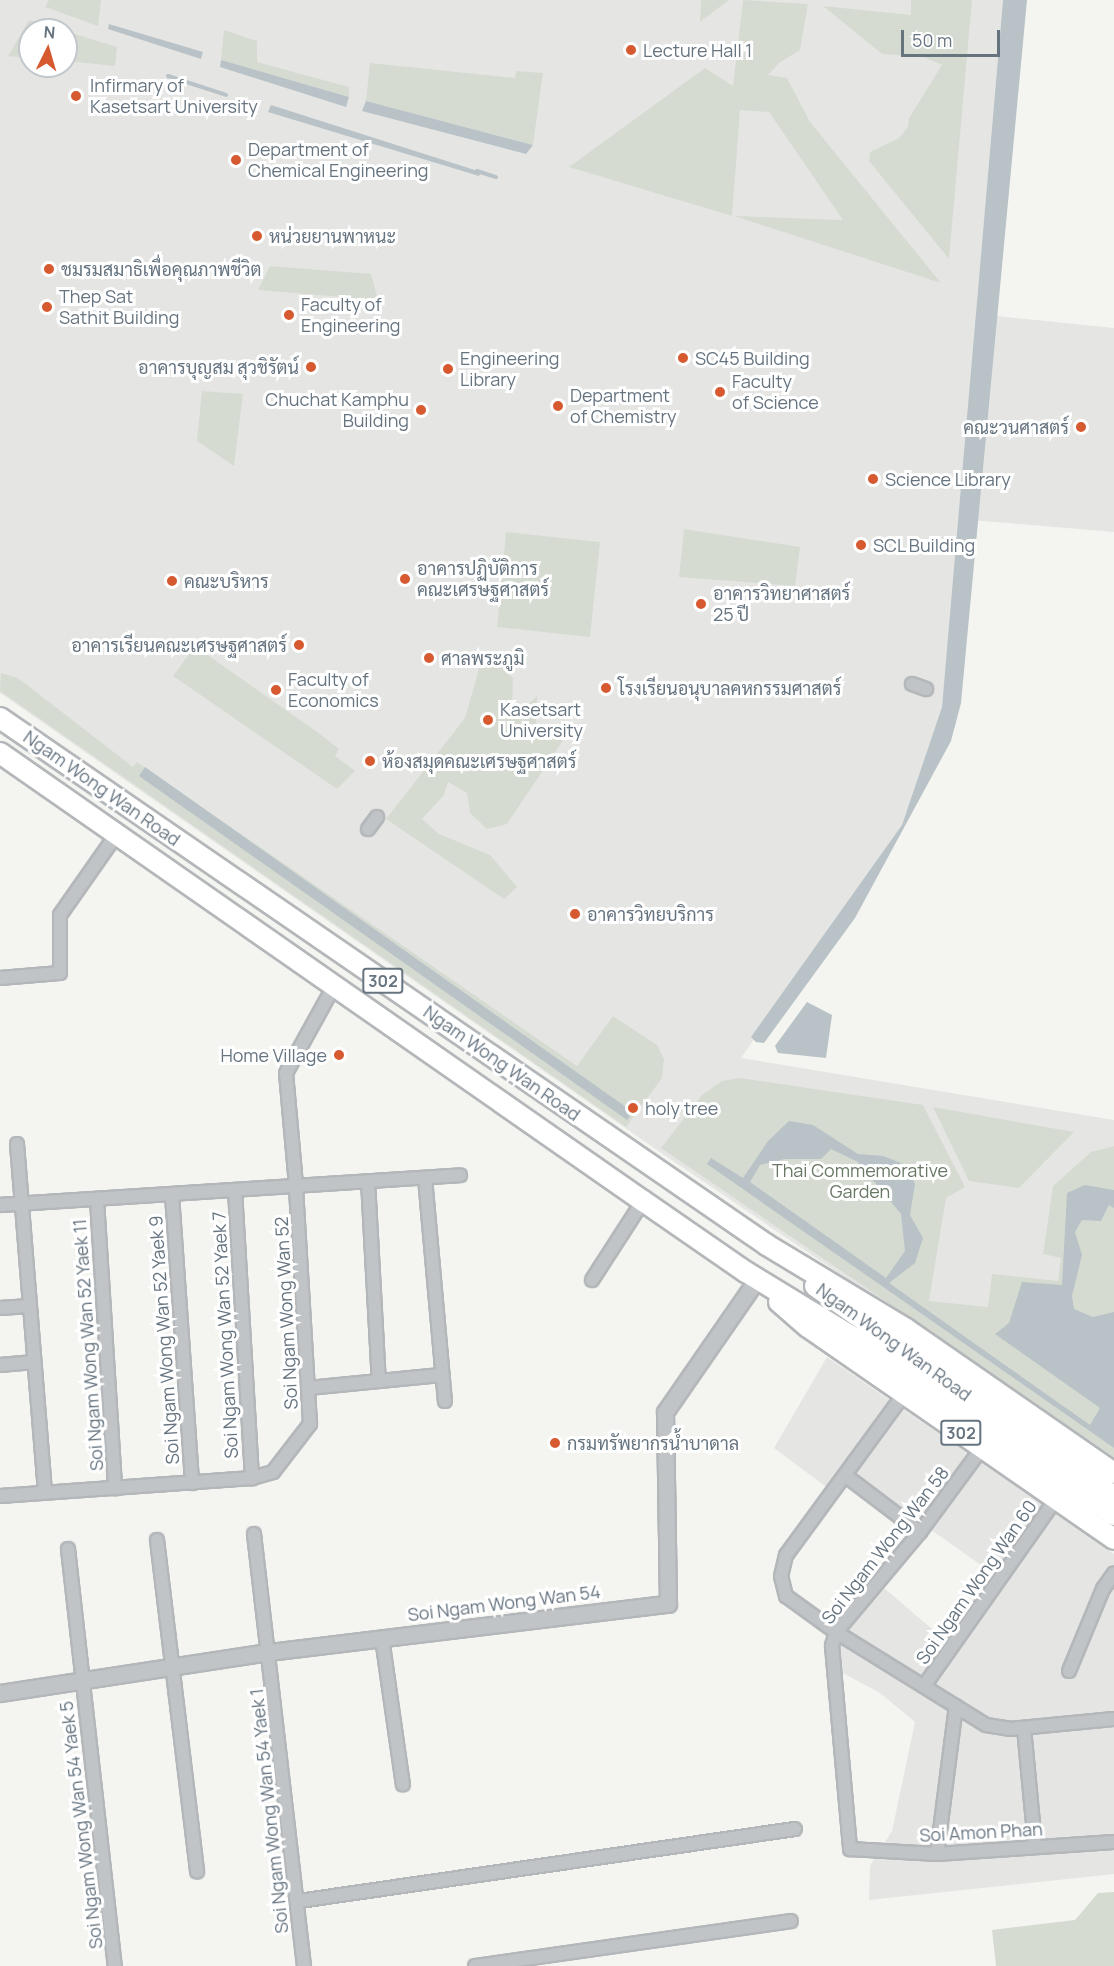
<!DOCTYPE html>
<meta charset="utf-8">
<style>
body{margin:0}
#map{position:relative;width:1114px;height:1966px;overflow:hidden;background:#f4f5f1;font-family:Manrope,Sarabun,sans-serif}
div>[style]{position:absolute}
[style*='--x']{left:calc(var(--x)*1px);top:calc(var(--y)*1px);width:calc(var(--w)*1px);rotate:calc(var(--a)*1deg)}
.built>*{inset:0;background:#e5e6e4}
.green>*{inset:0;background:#d6dbd2}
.water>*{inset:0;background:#b8c2c7}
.stream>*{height:4px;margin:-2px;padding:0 2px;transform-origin:2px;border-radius:2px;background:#b8c2c7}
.roads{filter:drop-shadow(2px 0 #b4b7ba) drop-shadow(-2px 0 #b4b7ba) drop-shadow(0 2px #b4b7ba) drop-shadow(0 -2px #b4b7ba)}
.minor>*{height:12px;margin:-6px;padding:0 6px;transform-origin:6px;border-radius:6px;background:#c0c4c7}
.tertiary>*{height:15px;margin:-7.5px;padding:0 7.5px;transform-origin:7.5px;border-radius:7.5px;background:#c0c4c7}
.primary>*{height:20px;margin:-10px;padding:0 10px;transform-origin:10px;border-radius:10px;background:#fff}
.dots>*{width:16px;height:16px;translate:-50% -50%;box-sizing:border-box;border:3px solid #fff;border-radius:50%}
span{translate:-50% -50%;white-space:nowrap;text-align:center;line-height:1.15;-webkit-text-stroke:6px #fff;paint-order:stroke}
.shield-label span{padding:2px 4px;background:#fff;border:2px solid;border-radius:4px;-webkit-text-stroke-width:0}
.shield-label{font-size:16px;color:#667480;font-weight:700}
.poi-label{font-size:18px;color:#667480}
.left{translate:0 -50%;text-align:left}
.right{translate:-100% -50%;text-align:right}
.street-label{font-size:18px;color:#667480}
.park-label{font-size:18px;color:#687864}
.north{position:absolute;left:18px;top:18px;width:60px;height:60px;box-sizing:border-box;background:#fff;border:2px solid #c2c7cc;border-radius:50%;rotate:5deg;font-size:16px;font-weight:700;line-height:24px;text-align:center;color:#667480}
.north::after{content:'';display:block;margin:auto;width:21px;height:27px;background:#d65930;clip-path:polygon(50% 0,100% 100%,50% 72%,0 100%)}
.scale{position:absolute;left:901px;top:30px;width:99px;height:27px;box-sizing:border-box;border:3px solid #667480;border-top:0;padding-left:8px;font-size:18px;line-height:21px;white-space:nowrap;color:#667480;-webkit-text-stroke:4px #fff;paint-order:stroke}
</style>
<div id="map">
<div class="built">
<i style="clip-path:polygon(evenodd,0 0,1003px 0,976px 314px,1114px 328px,1114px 532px,960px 519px,942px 707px,902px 825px,741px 1058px,1114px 1120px,1114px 1460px,657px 1150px,0 693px,0 0,30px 30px,66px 30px,66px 66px,30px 66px,30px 30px)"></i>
<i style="clip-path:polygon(827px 1357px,1114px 1554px,1114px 1874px,869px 1900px,870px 1866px,892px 1831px,915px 1722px,880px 1693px,841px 1672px,840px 1646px,859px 1614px,883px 1587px,946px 1641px,995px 1575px,845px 1469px,829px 1489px,774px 1448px)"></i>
</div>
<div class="green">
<i style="clip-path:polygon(49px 0,101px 0,98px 26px,45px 7px)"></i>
<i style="clip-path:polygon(701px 0,729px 0,700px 22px)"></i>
<i style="clip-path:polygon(743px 0,808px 4px,800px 50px,779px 63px,768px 75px,787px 78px,810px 122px,941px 283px,734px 216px,843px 220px,769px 112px,740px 110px,732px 216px,569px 167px,705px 68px,733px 86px)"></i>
<i style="clip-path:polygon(911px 0,972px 0,949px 259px,869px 161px,870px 152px,899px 138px,908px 127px,909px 118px,942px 65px,924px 57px,882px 54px,823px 6px,911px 15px)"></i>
<i style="clip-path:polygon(29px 20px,63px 30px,30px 30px,30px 58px,8px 56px)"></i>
<i style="clip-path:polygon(224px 30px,257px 41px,257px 62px,349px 87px,349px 97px,221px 60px)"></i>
<i style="clip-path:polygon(66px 31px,117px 47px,115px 66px,66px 61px)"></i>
<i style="clip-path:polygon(370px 63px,515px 78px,516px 71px,543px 73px,533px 145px,366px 101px)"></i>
<i style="clip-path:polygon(270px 266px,371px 274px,378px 300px,258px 290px)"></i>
<i style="clip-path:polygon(202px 391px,243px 394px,234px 466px,197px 441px)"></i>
<i style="clip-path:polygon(684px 529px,800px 547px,795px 586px,679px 577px)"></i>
<i style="clip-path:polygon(506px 532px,600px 542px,590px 637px,497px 627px)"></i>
<i style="clip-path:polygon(195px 646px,320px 734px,339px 749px,335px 756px,355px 771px,337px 789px,173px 676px)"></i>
<i style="clip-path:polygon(484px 651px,513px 678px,512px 711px,520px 712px,537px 696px,536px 731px,564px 739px,507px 824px,487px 829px,470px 813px,467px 793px,448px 782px,444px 795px,422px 819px,439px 834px,490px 855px,517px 887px,504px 899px,386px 819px,465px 718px)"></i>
<i style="clip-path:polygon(1px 673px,18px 678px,133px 767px,137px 762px,577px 1066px,613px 1016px,657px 1045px,664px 1059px,662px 1078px,626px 1127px,0 691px)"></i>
<i style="clip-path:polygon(740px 1078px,923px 1105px,965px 1187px,946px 1198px,929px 1301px,988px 1307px,992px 1274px,1058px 1281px,1061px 1258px,1043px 1254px,1053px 1186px,1091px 1152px,1114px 1146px,1114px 1457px,661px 1148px,702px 1095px,722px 1081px)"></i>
<i style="clip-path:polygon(933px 1107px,1074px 1132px,1019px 1188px,969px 1181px)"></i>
<i style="clip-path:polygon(1114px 1892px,1114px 1966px,996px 1966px,992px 1930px,1075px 1920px,1098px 1893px)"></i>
</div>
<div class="water">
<i style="clip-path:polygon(1003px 0,1027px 0,961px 703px,951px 741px,855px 918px,764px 1043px,756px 1042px,751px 1037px,902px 825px,942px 707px)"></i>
<i style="clip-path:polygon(109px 24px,203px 52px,201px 59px,108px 29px)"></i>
<i style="clip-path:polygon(221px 60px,349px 97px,346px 107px,220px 67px)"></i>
<i style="clip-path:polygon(366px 101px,533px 145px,526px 154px,362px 111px)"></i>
<i style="clip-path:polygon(271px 105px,481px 172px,479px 176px,268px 112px)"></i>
<i style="clip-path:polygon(145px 767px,633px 1112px,627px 1120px,139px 776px)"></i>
<i style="clip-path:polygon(807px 1002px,832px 1015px,826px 1058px,778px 1053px,775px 1046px)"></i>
<i style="clip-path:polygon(evenodd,789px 1121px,813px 1125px,858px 1154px,883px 1156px,906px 1165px,915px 1184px,910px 1215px,923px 1238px,915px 1263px,889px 1283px,1090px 1425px,1100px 1408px,995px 1334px,1009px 1323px,1022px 1282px,1062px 1285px,1067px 1193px,1085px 1185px,1114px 1190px,1114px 1208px,1109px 1205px,1101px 1221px,1082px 1220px,1075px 1232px,1082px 1255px,1072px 1296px,1074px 1309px,1093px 1317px,1114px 1312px,1114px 1448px,707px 1164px,711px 1158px,743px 1178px,768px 1141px,789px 1121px,831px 1149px,858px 1162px,901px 1214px,905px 1251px,886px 1278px,750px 1182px,760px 1165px,785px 1159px,821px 1159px,831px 1149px)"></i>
</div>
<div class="stream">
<i style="--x:168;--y:76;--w:61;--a:18.1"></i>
<i style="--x:477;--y:171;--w:20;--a:18"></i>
</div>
<div class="roads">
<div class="minor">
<i style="--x:912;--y:684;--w:15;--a:20"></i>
<i style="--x:368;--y:829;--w:15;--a:-53"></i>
<i style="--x:0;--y:978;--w:60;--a:-4.8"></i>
<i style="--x:60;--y:973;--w:58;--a:-90"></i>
<i style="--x:60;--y:915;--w:98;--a:-55"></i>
<i style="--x:17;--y:1144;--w:350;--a:85.4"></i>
<i style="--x:425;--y:1178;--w:224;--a:84.9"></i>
<i style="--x:368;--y:1181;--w:200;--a:86.9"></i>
<i style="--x:235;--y:1191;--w:288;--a:86.6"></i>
<i style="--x:172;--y:1195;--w:289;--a:86"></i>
<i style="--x:97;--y:1200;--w:289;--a:86.4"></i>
<i style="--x:0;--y:1205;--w:461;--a:-3.7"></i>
<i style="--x:592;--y:1280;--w:94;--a:-57.2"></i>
<i style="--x:0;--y:1308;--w:30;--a:-4"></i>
<i style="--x:0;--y:1365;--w:34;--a:-5"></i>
<i style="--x:309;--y:1388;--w:134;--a:-5.6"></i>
<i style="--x:904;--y:1394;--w:200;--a:126.2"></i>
<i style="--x:786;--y:1555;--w:22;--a:103"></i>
<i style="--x:781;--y:1576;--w:21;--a:76"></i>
<i style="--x:786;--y:1596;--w:62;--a:35.8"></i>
<i style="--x:836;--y:1632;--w:176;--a:31.8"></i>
<i style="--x:986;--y:1725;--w:24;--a:9"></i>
<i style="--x:1010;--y:1729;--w:104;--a:-5.5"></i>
<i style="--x:982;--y:1448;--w:104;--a:126.4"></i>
<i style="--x:920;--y:1532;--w:131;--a:130"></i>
<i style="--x:836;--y:1632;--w:15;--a:106"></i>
<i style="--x:832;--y:1646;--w:204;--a:84.9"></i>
<i style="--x:850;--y:1849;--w:87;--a:3.3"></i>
<i style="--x:937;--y:1854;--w:177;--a:-3.9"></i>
<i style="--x:846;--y:1476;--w:93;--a:37.1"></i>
<i style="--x:0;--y:1496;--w:253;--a:-4.1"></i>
<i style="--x:252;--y:1478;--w:22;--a:-16"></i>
<i style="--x:273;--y:1472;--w:61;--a:-52.4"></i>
<i style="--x:310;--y:1424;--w:239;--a:-93.4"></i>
<i style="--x:296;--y:1185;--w:112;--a:-95.1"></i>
<i style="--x:286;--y:1073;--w:99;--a:-61.1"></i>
<i style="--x:254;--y:1534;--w:435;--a:83.4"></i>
<i style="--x:157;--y:1540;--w:334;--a:83.1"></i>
<i style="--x:68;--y:1549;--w:420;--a:83.6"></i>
<i style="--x:382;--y:1638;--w:148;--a:81.9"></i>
<i style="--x:1069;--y:1671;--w:89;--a:-67.5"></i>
<i style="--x:1103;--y:1589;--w:19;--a:-55"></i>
<i style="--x:924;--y:1686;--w:229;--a:-54.8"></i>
<i style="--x:1024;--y:1728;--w:118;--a:84.6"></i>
<i style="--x:937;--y:1854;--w:149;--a:-82.7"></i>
<i style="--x:299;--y:1901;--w:501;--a:-8.26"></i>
<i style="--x:475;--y:1966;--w:319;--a:-8.1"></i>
</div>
<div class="tertiary">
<i style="--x:0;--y:1693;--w:272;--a:-8.7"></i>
<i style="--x:269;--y:1652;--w:402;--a:-6.9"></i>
<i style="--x:668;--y:1604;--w:192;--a:-90.9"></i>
<i style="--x:665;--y:1412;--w:158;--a:-55.3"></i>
</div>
<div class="primary">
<i style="--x:0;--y:718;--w:931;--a:34.49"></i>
<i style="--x:767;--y:1245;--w:162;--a:31.1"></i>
<i style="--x:906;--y:1329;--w:253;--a:34.7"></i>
<i style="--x:0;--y:753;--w:784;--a:34.87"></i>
<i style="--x:643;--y:1201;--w:125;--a:34.6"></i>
<i style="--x:746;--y:1272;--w:163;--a:31.4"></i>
<i style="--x:885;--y:1357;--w:278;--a:34.6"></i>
<i style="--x:815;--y:1286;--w:365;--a:35.1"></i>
<i style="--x:779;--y:1302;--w:38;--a:41"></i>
<i style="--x:808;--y:1327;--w:372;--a:34.7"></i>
</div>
</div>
<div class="dots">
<i style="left:631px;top:50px;background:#d65930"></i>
<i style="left:76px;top:96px;background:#d65930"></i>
<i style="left:236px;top:160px;background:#d65930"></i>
<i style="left:257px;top:236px;background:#d65930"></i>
<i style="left:49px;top:269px;background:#d65930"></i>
<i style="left:47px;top:307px;background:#d65930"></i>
<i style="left:289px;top:315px;background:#d65930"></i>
<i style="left:683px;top:358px;background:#d65930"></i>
<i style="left:311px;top:367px;background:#d65930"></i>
<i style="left:448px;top:369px;background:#d65930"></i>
<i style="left:720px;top:392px;background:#d65930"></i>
<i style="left:558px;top:406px;background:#d65930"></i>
<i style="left:421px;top:410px;background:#d65930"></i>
<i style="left:1081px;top:427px;background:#d65930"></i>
<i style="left:873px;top:479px;background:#d65930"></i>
<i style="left:861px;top:545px;background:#d65930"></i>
<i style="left:405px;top:579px;background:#d65930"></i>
<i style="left:172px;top:581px;background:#d65930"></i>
<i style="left:701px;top:604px;background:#d65930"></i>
<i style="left:299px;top:645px;background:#d65930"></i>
<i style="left:429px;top:658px;background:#d65930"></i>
<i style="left:606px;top:688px;background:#d65930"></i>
<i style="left:276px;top:690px;background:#d65930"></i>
<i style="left:488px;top:720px;background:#d65930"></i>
<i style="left:370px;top:761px;background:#d65930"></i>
<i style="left:575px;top:914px;background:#d65930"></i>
<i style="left:339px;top:1055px;background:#d65930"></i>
<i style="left:633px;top:1108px;background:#d65930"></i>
<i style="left:555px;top:1443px;background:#d65930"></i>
</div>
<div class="shield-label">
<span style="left:383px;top:981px">302</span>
<span style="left:961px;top:1433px">302</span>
</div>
<div class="poi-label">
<span class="left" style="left:643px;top:50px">Lecture Hall 1</span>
<span class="left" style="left:90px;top:96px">Infirmary of<br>Kasetsart University</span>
<span class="left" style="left:248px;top:160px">Department of<br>Chemical Engineering</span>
<span class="left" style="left:269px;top:236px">หน่วยยานพาหนะ</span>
<span class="left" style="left:61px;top:269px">ชมรมสมาธิเพื่อคุณภาพชีวิต</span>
<span class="left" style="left:59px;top:307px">Thep Sat<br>Sathit Building</span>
<span class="left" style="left:301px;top:315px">Faculty of<br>Engineering</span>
<span class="left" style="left:695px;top:358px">SC45 Building</span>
<span class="left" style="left:460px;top:369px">Engineering<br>Library</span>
<span class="right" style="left:299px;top:367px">อาคารบุญสม สุวชิรัตน์</span>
<span class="left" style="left:732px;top:392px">Faculty<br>of Science</span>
<span class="left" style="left:570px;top:406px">Department<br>of Chemistry</span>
<span class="right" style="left:409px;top:410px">Chuchat Kamphu<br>Building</span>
<span class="right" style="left:1069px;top:427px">คณะวนศาสตร์</span>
<span class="left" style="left:885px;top:479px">Science Library</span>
<span class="left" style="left:873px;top:545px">SCL Building</span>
<span class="left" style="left:417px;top:579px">อาคารปฏิบัติการ<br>คณะเศรษฐศาสตร์</span>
<span class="left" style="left:184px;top:581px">คณะบริหาร</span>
<span class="left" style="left:713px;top:604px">อาคารวิทยาศาสตร์<br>25 ปี</span>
<span class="right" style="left:287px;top:645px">อาคารเรียนคณะเศรษฐศาสตร์</span>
<span class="left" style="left:441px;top:658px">ศาลพระภูมิ</span>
<span class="left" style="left:288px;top:690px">Faculty of<br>Economics</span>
<span class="left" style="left:618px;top:688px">โรงเรียนอนุบาลคหกรรมศาสตร์</span>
<span class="left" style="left:500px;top:720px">Kasetsart<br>University</span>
<span class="left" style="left:382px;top:761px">ห้องสมุดคณะเศรษฐศาสตร์</span>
<span class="left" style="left:587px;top:914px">อาคารวิทยบริการ</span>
<span class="right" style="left:327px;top:1055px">Home Village</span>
<span class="left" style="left:645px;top:1108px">holy tree</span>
<span class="left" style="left:567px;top:1443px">กรมทรัพยากรน้ำบาดาล</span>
</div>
<div class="street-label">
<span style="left:102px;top:788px;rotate:35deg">Ngam Wong Wan Road</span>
<span style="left:502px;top:1063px;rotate:35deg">Ngam Wong Wan Road</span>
<span style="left:286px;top:1313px;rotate:-93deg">Soi Ngam Wong Wan 52</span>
<span style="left:225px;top:1335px;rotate:-93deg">Soi Ngam Wong Wan 52 Yaek 7</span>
<span style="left:164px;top:1340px;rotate:-94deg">Soi Ngam Wong Wan 52 Yaek 9</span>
<span style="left:894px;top:1342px;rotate:36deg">Ngam Wong Wan Road</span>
<span style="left:88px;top:1345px;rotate:-94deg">Soi Ngam Wong Wan 52 Yaek 11</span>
<span style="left:885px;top:1545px;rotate:-52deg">Soi Ngam Wong Wan 58</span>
<span style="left:976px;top:1582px;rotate:-55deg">Soi Ngam Wong Wan 60</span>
<span style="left:504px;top:1603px;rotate:-7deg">Soi Ngam Wong Wan 54</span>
<span style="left:269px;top:1811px;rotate:-96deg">Soi Ngam Wong Wan 54 Yaek 1</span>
<span style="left:81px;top:1825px;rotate:-97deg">Soi Ngam Wong Wan 54 Yaek 5</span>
<span style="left:981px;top:1832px;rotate:-3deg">Soi Amon Phan</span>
</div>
<div class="park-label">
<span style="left:860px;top:1181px">Thai Commemorative<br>Garden</span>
</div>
<div class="north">N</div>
<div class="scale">50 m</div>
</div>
